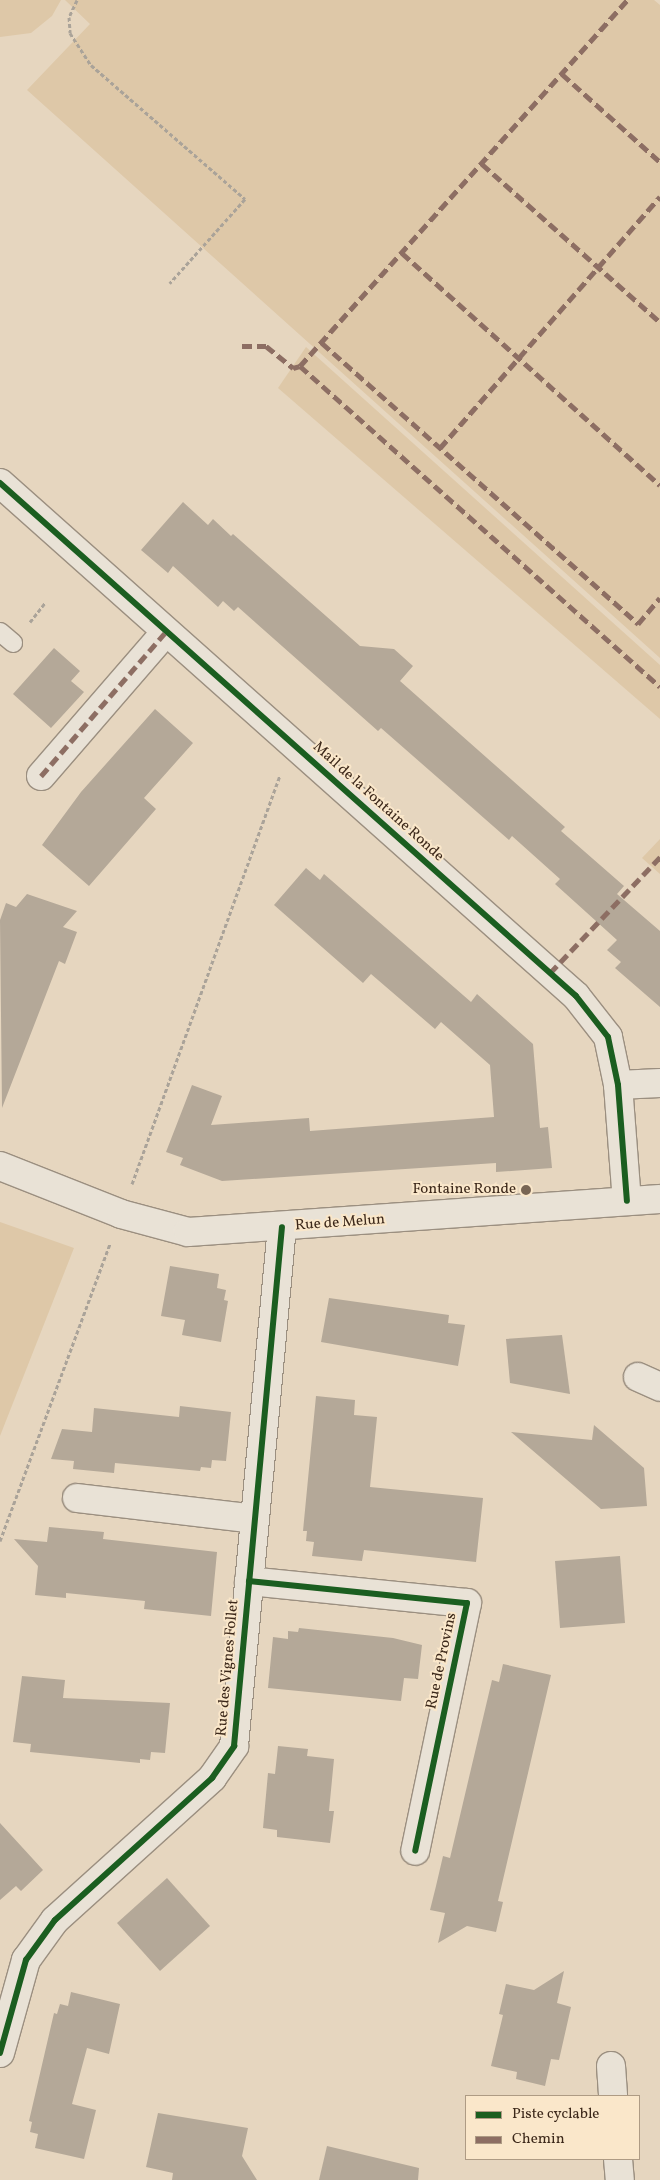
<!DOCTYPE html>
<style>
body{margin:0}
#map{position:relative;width:660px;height:2180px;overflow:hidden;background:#e6d6bf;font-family:Vollkorn,serif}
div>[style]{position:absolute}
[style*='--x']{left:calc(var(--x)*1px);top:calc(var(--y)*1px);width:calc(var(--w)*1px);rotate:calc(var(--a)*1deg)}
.green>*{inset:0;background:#dec8a8}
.building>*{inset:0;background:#b4a898}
.path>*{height:3px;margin-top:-1.5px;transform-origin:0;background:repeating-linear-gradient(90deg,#aaa399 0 4px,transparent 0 6.5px)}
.roads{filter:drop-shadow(1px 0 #9b8f80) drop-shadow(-1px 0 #9b8f80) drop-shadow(0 1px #9b8f80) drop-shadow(0 -1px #9b8f80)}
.service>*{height:18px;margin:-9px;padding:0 9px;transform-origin:9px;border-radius:9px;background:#e9e2d6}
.minor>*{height:28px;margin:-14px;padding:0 14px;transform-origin:14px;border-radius:14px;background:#e9e2d6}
.tertiary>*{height:28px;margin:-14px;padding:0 14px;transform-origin:14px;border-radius:14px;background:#e9e2d6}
.quiet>*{height:5px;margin-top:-2.5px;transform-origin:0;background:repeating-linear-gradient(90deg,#8d6e63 0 10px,transparent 0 15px)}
.cycleway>*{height:6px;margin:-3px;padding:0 3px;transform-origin:3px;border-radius:3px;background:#1b5e20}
.dots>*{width:14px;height:14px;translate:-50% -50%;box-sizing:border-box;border:2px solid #fae7ca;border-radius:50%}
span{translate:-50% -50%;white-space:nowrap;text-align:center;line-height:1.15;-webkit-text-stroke:4px #fae7ca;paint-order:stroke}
.street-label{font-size:15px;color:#3c281a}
.poi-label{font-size:15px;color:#3c281a}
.right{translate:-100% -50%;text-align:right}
.legend{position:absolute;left:465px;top:2095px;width:175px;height:65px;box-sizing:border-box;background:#fae7ca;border:1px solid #ae9b84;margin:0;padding:6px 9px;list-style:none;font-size:15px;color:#3c281a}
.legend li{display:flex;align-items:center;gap:10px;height:25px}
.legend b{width:25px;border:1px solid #ae9b84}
</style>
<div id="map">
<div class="green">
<i style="clip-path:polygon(0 0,61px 0,52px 16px,31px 33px,0 37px)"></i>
<i style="clip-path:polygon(65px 0,654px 0,660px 5px,660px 658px,27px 90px,90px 24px)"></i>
<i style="clip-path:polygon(306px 347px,660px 665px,660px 719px,278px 388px)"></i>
<i style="clip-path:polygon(660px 839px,660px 874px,642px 858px)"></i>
<i style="clip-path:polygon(0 1222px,74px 1248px,0 1436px)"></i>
</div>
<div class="building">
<i style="clip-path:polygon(183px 502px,208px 525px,213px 519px,231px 536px,233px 534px,360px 646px,394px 649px,413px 666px,400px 681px,565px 827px,561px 831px,624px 886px,617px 894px,660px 931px,660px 1007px,615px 968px,621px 962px,607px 950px,617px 940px,555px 884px,560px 879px,512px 836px,509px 840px,381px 728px,378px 731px,238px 607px,234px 611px,223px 601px,218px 607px,173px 566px,168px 573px,141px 550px)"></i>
<i style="clip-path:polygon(54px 648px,80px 671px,71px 681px,84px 692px,51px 728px,13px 694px)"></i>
<i style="clip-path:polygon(155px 709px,193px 743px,144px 798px,156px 809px,89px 886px,42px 845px,81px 792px)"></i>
<i style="clip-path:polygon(306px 868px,320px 880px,324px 874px,471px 1002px,477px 994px,533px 1044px,540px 1128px,548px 1127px,552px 1168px,496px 1172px,496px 1163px,222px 1181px,180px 1165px,183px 1158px,166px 1152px,192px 1085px,222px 1096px,211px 1125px,309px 1118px,310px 1131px,494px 1117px,490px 1065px,441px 1022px,435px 1029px,371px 974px,363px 983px,274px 905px)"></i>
<i style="clip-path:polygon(27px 894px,77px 911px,63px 927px,77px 932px,65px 964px,59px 961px,2px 1108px,0 920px,6px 903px,16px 907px)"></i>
<i style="clip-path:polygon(170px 1266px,219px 1274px,217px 1288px,226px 1290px,224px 1300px,228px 1301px,221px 1342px,182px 1335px,185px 1320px,161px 1316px)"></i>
<i style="clip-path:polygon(329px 1298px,449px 1315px,448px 1323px,465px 1325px,458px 1366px,321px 1342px)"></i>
<i style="clip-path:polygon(562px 1335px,570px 1394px,510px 1383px,506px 1339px)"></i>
<i style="clip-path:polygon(316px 1396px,355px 1400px,354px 1415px,377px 1417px,370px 1487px,483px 1498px,476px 1562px,364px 1550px,362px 1561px,312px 1556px,314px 1542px,306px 1541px,307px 1531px,303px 1531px)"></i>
<i style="clip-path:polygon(180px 1406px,231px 1412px,226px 1461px,212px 1460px,211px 1468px,201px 1467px,200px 1471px,115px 1463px,114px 1473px,73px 1469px,74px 1461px,51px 1459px,62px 1429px,92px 1432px,94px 1408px,179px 1417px)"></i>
<i style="clip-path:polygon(594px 1425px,644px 1468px,647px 1506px,601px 1509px,511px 1432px,592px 1440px)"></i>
<i style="clip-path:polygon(49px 1527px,104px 1532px,103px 1539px,217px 1552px,211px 1616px,144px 1609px,145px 1601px,66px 1593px,66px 1598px,35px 1595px,38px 1566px,14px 1539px,47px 1542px)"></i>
<i style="clip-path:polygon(620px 1556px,625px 1623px,560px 1628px,555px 1561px)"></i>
<i style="clip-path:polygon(299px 1628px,393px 1638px,422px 1645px,418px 1679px,404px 1678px,401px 1701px,268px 1688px,273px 1637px,288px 1639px,288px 1631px,298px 1632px)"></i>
<i style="clip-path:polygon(503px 1664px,551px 1675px,498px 1901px,503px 1902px,496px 1932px,467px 1926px,438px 1943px,445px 1913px,430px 1910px,436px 1886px,443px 1856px,450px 1858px,492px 1680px,499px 1682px)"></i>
<i style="clip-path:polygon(22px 1676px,65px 1680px,63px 1698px,170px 1703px,165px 1753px,151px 1752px,150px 1760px,140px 1759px,140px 1763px,30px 1752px,31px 1744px,13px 1742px)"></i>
<i style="clip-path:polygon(278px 1746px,308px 1749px,307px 1756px,334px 1759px,329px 1811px,334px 1811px,330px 1843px,277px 1837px,277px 1830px,263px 1828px,268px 1773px,275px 1774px)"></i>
<i style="clip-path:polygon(0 1823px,43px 1870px,21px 1891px,16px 1886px,0 1900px)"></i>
<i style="clip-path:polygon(167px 1878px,210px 1926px,160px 1971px,117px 1923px)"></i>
<i style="clip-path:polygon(564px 1971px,557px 2003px,571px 2007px,559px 2060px,551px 2059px,545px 2086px,516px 2079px,517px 2072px,491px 2066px,503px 2015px,499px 2014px,506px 1984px,534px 1990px)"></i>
<i style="clip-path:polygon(71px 1992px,120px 2004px,109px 2054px,87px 2048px,72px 2104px,96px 2110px,84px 2159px,35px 2148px,38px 2134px,30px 2132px,32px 2122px,29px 2121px,54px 2013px,57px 2014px,60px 2004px,68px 2006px)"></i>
<i style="clip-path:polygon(158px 2113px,248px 2128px,242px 2156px,257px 2180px,172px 2180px,173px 2173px,146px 2167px)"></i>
<i style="clip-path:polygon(327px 2146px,419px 2168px,418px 2180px,319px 2180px)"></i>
</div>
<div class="path">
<i style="--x:77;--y:0;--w:19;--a:115"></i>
<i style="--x:69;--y:17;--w:16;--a:86"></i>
<i style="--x:70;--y:33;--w:38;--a:57"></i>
<i style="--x:91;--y:65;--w:204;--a:41"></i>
<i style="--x:245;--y:199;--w:113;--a:131.8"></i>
<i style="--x:30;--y:622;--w:24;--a:-52"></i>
<i style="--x:132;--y:1184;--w:434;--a:-70.1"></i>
<i style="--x:0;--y:1541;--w:317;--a:-69.7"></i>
</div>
<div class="roads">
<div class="service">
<i style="--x:0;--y:632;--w:17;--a:40"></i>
</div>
<div class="minor">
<i style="--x:0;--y:483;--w:771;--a:41.69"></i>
<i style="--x:576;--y:996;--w:52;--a:52"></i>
<i style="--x:608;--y:1037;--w:49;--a:78.2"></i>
<i style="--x:618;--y:1085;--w:116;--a:85.6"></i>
<i style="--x:41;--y:776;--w:189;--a:-49.1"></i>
<i style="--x:618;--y:1085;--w:42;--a:-2.7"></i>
<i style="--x:638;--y:1377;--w:24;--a:24"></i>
<i style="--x:77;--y:1498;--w:179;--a:6.7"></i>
<i style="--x:249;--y:1581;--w:219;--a:5.8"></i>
<i style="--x:467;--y:1603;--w:253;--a:101.8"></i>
<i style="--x:0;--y:2053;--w:97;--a:-74.4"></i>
<i style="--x:26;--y:1960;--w:49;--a:-54.1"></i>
<i style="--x:55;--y:1920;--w:212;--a:-42.1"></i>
<i style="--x:212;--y:1778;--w:39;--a:-55"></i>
<i style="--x:234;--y:1746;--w:521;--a:-84.72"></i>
<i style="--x:611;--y:2066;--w:30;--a:86"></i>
<i style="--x:618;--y:2159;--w:21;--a:85"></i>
</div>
<div class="tertiary">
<i style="--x:0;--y:1166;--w:130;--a:21.6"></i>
<i style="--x:121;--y:1214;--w:69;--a:15"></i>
<i style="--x:188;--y:1232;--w:473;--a:-4"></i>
</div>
</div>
<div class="quiet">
<i style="--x:562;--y:74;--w:132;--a:41.9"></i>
<i style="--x:482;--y:164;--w:238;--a:41.6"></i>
<i style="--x:402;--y:253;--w:347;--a:42"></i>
<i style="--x:322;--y:343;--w:423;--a:41.6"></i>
<i style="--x:638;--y:624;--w:34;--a:-50"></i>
<i style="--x:242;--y:346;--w:24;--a:0"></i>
<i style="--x:266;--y:346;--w:35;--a:39"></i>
<i style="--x:293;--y:368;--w:7;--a:-16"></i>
<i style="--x:300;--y:366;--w:491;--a:-48.2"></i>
<i style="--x:300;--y:366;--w:482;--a:41.7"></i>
<i style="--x:440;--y:448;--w:334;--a:-48.8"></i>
<i style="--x:41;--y:776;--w:189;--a:-49.1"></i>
<i style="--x:550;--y:973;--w:160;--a:-46.5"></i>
</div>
<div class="cycleway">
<i style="--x:0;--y:483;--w:771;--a:41.69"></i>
<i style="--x:576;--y:996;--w:52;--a:52"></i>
<i style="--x:608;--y:1037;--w:49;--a:78.2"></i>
<i style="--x:618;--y:1085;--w:116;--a:85.6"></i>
<i style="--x:249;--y:1581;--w:219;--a:5.8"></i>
<i style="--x:467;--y:1603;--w:253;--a:101.8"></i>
<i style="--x:0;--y:2053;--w:97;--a:-74.4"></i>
<i style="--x:26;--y:1960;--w:49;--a:-54.1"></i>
<i style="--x:55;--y:1920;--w:212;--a:-42.1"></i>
<i style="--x:212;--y:1778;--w:39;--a:-55"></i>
<i style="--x:234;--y:1746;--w:521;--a:-84.72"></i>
</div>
<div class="dots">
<i style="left:526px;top:1190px;background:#786554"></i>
</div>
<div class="street-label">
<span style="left:378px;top:802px;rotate:42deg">Mail de la Fontaine Ronde</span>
<span style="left:340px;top:1223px;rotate:-4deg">Rue de Melun</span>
<span style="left:442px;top:1661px;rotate:-78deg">Rue de Provins</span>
<span style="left:228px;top:1668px;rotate:-85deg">Rue des Vignes Follet</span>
</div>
<div class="poi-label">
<span class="right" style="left:516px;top:1190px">Fontaine Ronde</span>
</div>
<ul class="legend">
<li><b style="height:6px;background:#1b5e20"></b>Piste cyclable</li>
<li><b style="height:6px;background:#8d6e63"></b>Chemin</li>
</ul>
</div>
